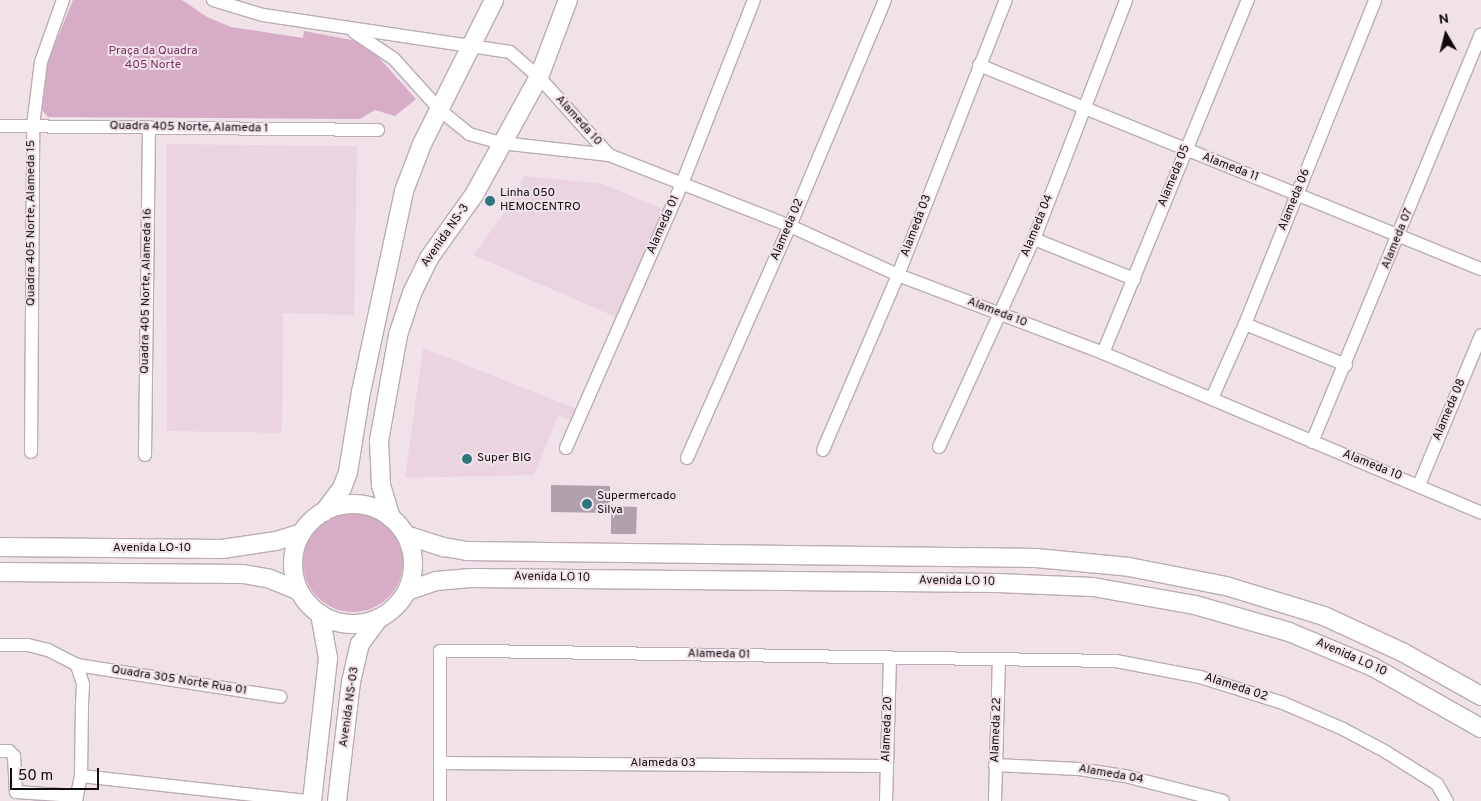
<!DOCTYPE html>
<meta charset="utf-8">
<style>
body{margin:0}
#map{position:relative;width:1481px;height:801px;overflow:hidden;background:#f1e2ea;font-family:Overpass,sans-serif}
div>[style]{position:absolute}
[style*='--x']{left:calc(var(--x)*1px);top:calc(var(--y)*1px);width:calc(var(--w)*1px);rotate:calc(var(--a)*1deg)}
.built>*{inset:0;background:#ead4e0}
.green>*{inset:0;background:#d6adc4}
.round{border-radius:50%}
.building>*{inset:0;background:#b0a2aa}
.roads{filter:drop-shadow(1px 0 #baacb4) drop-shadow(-1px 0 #baacb4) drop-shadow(0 1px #baacb4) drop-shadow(0 -1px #baacb4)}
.street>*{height:12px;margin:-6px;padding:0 6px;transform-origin:6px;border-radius:6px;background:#fff}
.secondary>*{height:18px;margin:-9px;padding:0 9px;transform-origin:9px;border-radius:9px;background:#fff}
.secondary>.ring{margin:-9px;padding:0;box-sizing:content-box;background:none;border:18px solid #fff;border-radius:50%}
.dots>*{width:14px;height:14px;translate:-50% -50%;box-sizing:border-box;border:2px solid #f1e2ea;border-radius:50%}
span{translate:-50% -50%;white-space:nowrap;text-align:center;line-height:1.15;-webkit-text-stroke:4px #f1e2ea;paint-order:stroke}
.park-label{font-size:12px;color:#793360}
.street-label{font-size:12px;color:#110c0f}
.poi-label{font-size:12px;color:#110c0f}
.left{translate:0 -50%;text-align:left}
.north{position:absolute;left:1421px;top:10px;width:50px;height:50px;-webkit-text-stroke:4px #f1e2ea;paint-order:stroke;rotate:352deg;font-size:14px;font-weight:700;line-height:20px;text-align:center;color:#110c0f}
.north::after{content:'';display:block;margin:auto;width:18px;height:22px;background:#110c0f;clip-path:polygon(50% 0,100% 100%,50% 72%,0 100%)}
.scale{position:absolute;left:10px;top:768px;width:89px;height:22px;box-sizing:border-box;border:2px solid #110c0f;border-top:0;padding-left:6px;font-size:15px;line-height:18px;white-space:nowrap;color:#110c0f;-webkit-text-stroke:4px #f1e2ea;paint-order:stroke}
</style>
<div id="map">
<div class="built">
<i style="clip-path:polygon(166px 144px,357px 146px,354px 315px,283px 313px,282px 433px,167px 431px)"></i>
<i style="clip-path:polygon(524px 176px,603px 184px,665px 210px,618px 318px,473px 255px,505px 212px)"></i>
<i style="clip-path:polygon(423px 348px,579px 410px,574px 421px,558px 416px,534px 475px,405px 478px)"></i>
</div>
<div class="green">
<i style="clip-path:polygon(73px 0,182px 0,207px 17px,231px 27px,303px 38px,304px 31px,357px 41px,373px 51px,416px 99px,395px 116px,375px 110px,360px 119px,48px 117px,41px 109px,47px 64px)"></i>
<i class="round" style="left:303px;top:512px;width:100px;height:100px"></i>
</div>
<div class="building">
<i style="clip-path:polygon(551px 485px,610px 486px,610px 513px,551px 512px)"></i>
<i style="clip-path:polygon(611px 506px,637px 507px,636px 534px,611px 534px)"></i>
</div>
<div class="roads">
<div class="street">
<i style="--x:213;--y:0;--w:52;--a:16.7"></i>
<i style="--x:263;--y:15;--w:250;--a:8.5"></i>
<i style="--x:510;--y:52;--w:38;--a:41"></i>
<i style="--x:539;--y:77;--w:105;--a:48.1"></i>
<i style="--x:609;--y:155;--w:194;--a:21.4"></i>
<i style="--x:790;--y:226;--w:119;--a:24.4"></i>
<i style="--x:898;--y:275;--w:219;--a:20.8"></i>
<i style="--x:1103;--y:353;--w:410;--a:22.9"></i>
<i style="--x:354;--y:32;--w:48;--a:34"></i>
<i style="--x:394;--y:59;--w:70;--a:47.9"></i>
<i style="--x:441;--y:111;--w:36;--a:39"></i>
<i style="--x:469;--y:134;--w:33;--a:16"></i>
<i style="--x:501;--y:143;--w:109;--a:6.3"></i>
<i style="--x:979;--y:65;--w:542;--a:22.12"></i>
<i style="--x:0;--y:126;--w:378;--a:0.6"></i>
<i style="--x:1034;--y:239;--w:108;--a:21.8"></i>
<i style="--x:1245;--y:324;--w:109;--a:22.1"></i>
<i style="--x:1103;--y:353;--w:382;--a:-67.7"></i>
<i style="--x:1212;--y:398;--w:81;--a:-66"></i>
<i style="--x:1245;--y:324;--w:349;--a:-68.1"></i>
<i style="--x:1312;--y:442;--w:441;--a:-67.5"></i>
<i style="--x:939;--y:447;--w:229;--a:-65.5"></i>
<i style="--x:1034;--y:239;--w:256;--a:-68.9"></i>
<i style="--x:566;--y:448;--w:292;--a:-66.3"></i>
<i style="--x:683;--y:181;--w:194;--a:-68.6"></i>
<i style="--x:823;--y:450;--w:190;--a:-66.8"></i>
<i style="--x:898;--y:275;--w:295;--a:-68.6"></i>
<i style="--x:31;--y:452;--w:326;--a:-89.6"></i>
<i style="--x:33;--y:126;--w:64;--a:-82.9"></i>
<i style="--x:41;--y:62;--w:66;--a:-70.5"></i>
<i style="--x:145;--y:455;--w:328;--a:-89.3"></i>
<i style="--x:687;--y:458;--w:254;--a:-66.1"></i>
<i style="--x:790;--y:226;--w:245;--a:-67.2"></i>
<i style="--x:1419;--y:485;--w:162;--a:-67.5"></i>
<i style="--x:0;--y:645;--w:28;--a:0"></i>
<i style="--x:28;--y:645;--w:21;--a:14"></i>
<i style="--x:48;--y:650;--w:33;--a:27"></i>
<i style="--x:77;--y:665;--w:206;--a:8.9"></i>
<i style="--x:0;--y:751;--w:9;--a:0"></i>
<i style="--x:9;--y:751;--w:7;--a:45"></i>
<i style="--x:14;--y:756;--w:36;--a:87"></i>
<i style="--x:16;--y:792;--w:60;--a:3.8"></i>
<i style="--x:440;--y:763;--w:447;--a:0.4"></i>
<i style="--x:995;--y:765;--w:84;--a:2.7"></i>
<i style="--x:1079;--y:769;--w:47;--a:8.7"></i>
<i style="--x:1125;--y:776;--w:101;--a:14.3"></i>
<i style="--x:81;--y:776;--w:227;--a:6.3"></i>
<i style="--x:76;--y:801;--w:25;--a:-79"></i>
<i style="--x:81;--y:776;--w:72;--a:-89.2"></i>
<i style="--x:82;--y:704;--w:20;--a:-87"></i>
<i style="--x:83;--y:684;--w:20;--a:-108"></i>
<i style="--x:440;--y:801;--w:150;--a:-90"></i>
<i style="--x:440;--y:651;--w:37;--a:0"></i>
<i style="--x:477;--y:651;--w:639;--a:0.9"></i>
<i style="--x:1116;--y:661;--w:86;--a:10.8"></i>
<i style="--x:1200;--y:677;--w:87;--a:17.4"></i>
<i style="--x:1283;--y:703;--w:65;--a:23.4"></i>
<i style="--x:1343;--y:729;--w:49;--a:28.1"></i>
<i style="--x:1386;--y:752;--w:60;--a:32.1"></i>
<i style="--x:1437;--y:784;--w:20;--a:60"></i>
<i style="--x:886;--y:801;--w:144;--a:-88.4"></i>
<i style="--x:995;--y:801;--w:142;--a:-88.4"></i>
</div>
<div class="secondary">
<i class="ring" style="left:293px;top:504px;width:102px;height:102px"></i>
<i style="--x:324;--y:512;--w:30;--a:-53"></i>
<i style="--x:342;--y:488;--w:17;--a:-69"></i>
<i style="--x:348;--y:472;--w:81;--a:-80.8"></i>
<i style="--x:361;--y:392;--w:206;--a:-77.9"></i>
<i style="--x:404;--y:191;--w:50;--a:-69"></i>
<i style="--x:422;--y:144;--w:161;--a:-63.4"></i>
<i style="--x:391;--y:518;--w:34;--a:-107"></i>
<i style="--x:381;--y:485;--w:44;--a:-92.6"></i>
<i style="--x:379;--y:441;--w:108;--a:-79.8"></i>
<i style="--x:398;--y:335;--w:44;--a:-71.6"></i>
<i style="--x:412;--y:293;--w:39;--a:-64"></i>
<i style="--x:429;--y:258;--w:77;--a:-54.5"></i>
<i style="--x:474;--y:195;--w:135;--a:-61.2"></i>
<i style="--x:539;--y:77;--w:82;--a:-69.4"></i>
<i style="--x:406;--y:535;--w:40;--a:18"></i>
<i style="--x:444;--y:547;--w:23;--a:10"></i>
<i style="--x:467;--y:551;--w:569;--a:0.7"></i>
<i style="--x:1036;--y:558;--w:93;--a:5.5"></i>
<i style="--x:1129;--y:567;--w:99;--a:11.1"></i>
<i style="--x:1226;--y:586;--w:102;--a:17"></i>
<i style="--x:1324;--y:616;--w:88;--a:24.8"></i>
<i style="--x:1404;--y:653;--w:88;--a:29.2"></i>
<i style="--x:0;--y:547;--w:222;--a:0.5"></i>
<i style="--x:222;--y:549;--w:55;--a:-8.4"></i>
<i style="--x:276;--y:541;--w:27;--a:-17"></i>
<i style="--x:0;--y:572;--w:243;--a:0.5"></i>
<i style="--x:243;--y:574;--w:27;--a:10"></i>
<i style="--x:270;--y:579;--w:31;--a:22"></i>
<i style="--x:407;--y:591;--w:31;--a:-19"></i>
<i style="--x:436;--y:581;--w:35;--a:-5"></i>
<i style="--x:471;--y:578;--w:526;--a:0.54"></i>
<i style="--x:997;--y:583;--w:96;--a:2.4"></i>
<i style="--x:1093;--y:587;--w:104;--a:10"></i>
<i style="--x:1195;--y:605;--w:98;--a:16"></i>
<i style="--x:1289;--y:632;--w:91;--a:22.6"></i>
<i style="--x:1373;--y:667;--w:124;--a:29.5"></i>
<i style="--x:312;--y:801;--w:144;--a:-83.6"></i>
<i style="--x:328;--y:658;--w:45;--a:-100.3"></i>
<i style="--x:337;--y:801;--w:120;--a:-83.3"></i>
<i style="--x:351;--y:682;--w:39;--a:-77"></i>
<i style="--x:360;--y:644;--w:31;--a:-54"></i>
</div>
</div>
<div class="dots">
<i style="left:490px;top:201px;background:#2e777f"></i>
<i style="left:467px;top:459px;background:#2e777f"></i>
<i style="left:587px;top:504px;background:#2e777f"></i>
</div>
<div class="park-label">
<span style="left:153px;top:59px">Praça da Quadra<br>405 Norte</span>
</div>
<div class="street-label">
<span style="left:578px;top:121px;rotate:48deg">Alameda 10</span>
<span style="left:189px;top:128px;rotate:1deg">Quadra 405 Norte, Alameda 1</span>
<span style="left:1230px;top:168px;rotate:21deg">Alameda 11</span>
<span style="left:1175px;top:176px;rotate:-68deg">Alameda 05</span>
<span style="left:1295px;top:200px;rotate:-68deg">Alameda 06</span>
<span style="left:32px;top:223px;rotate:-90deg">Quadra 405 Norte, Alameda 15</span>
<span style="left:664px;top:225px;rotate:-66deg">Alameda 01</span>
<span style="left:917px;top:226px;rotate:-69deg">Alameda 03</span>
<span style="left:1038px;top:226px;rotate:-68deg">Alameda 04</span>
<span style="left:788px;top:230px;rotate:-67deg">Alameda 02</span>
<span style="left:446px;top:236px;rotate:-55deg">Avenida NS-3</span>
<span style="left:1398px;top:239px;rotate:-68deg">Alameda 07</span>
<span style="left:147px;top:291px;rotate:-89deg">Quadra 405 Norte, Alameda 16</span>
<span style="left:997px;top:313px;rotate:21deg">Alameda 10</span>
<span style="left:1450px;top:410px;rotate:-67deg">Alameda 08</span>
<span style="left:1372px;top:466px;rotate:22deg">Alameda 10</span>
<span style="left:152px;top:549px">Avenida LO-10</span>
<span style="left:552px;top:578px;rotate:1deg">Avenida LO 10</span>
<span style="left:957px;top:582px;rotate:1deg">Avenida LO 10</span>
<span style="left:719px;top:655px;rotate:1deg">Alameda 01</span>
<span style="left:1351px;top:658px;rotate:24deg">Avenida LO 10</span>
<span style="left:179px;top:681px;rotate:9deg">Quadra 305 Norte Rua 01</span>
<span style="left:1236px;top:688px;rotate:18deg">Alameda 02</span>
<span style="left:350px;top:707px;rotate:-82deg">Avenida NS-03</span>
<span style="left:888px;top:729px;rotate:-88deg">Alameda 20</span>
<span style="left:997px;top:730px;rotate:-88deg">Alameda 22</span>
<span style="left:663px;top:764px">Alameda 03</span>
<span style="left:1111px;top:775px;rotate:10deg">Alameda 04</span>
</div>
<div class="poi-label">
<span class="left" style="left:500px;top:201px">Linha 050<br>HEMOCENTRO</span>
<span class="left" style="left:477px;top:459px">Super BIG</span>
<span class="left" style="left:597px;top:504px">Supermercado<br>Silva</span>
</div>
<div class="north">N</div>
<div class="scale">50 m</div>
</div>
